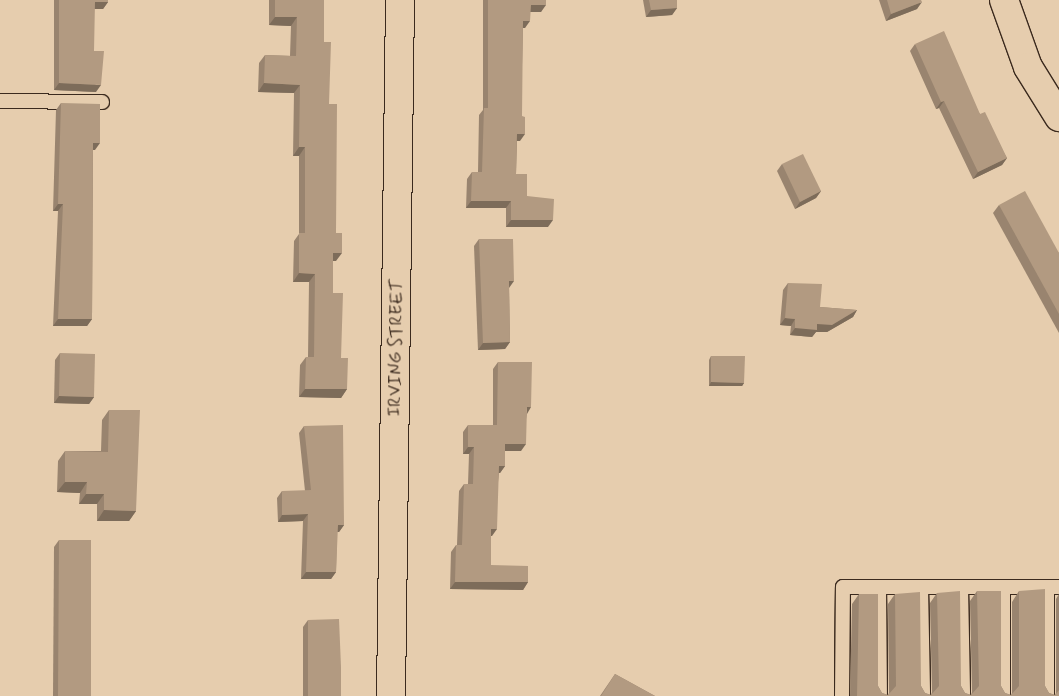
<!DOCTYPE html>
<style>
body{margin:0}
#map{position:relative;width:1059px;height:696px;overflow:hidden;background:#e6cdae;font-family:Mynerve,sans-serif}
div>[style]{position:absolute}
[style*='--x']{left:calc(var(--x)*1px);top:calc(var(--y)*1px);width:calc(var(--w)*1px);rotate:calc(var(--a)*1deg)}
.roads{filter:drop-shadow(1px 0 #3b2a1e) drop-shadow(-1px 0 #3b2a1e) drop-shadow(0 1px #3b2a1e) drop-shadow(0 -1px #3b2a1e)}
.lane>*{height:14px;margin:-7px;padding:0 7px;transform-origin:7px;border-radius:7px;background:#e6cdae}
.street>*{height:28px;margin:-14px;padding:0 14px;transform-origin:14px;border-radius:14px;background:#e6cdae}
.wall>*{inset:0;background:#99846f}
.shaded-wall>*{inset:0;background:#7d6c5a}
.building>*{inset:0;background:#b29a81}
span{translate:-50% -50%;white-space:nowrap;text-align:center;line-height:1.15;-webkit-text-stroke:5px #e6cdae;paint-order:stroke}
.street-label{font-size:18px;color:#3b2a1e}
</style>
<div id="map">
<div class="roads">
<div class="lane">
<i style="--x:0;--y:101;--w:102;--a:0.6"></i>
<i style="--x:879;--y:587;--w:109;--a:89.5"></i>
<i style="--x:921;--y:587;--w:109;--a:88.9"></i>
<i style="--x:961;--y:587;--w:109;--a:88.9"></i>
<i style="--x:1003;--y:587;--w:109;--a:90"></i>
<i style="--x:842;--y:696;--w:109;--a:-89.5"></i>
<i style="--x:843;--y:587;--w:216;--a:0"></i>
<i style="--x:1047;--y:696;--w:109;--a:-90"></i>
</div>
<div class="street">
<i style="--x:1004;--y:0;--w:71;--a:70.3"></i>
<i style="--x:1028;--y:67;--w:59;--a:58.2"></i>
<i style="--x:391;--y:696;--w:696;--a:-89.26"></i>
</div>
</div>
<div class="wall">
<i style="clip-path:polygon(54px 0,108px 0,108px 2px,103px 9px,94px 9px,94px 51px,96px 92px,54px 90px)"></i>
<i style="clip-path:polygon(269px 0,324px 0,324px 42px,329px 104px,336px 261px,333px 261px,333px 293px,341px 358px,347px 389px,341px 398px,299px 397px,300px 365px,306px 357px,308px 357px,309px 282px,293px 282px,294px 241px,299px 234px,299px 156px,293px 156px,294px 93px,258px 92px,259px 63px,265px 55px,290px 56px,291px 26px,269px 25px)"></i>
<i style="clip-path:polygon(483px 0,546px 0,541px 12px,530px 12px,525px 28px,523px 28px,520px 141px,517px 141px,516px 174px,527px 196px,548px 227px,506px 227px,506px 208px,466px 208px,467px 179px,472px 172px,478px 172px,479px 115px,483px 110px)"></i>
<i style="clip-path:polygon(643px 0,677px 0,677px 8px,672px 15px,646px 17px)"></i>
<i style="clip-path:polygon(879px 0,921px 0,917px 9px,886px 21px)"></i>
<i style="clip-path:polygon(915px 44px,980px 114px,1007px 158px,1002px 165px,973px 179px,939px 108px,936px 109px,910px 51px)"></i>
<i style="clip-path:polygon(61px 103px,95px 150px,93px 150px,92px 319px,87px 326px,53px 326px,58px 211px,53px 211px,56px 110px)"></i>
<i style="clip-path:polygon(782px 164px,821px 191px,816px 198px,795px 209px,777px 171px)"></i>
<i style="clip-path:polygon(999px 205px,1059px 253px,1059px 333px,993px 213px)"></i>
<i style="clip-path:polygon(479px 239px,509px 288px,510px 342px,505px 349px,478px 350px,474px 246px)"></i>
<i style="clip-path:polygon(788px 283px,820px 307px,857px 310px,853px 317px,827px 332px,816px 332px,812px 337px,790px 335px,791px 326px,780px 325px,783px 290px)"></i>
<i style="clip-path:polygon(60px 353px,94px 397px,89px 404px,54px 403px,55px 360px)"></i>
<i style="clip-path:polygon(711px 356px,744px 383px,742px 386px,709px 386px,709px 360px)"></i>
<i style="clip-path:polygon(498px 362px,527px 413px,521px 451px,505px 451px,505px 466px,500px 473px,499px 473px,492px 536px,491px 536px,491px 565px,528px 582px,523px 590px,450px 589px,451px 552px,456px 545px,457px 545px,459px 491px,464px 484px,468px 484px,469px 454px,463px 454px,463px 432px,468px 425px,493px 425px,493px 369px)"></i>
<i style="clip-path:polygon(109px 410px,136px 511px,129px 521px,97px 521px,97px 504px,79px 504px,80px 493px,57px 492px,58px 461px,65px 451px,101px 451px,102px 420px)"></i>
<i style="clip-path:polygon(304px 426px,344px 525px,339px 532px,337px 532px,336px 572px,331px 579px,301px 579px,303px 521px,278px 522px,277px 498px,282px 491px,305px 491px,299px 433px)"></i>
<i style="clip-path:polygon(59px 540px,91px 696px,53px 696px,54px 547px)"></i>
<i style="clip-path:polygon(977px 591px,1001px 686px,1005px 693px,1011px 695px,1012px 693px,1012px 602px,1019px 591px,1045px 686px,1049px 693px,1055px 695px,1056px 693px,1056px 599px,1059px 594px,1059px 696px,850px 696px,852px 604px,859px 594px,878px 686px,882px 693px,888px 695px,889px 693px,888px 604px,895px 594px,921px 686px,925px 693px,931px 695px,932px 693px,930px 603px,937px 593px,961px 686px,965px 693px,971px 695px,972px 693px,970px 601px)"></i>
<i style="clip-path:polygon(308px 620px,341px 696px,303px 696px,303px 627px)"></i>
<i style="clip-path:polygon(615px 674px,655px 696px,600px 696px)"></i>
</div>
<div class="shaded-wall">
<i style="clip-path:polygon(95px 2px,108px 2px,103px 9px,90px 9px)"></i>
<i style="clip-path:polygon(922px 2px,917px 9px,886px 21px,891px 14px)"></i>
<i style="clip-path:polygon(531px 5px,546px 5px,541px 12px,526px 12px)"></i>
<i style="clip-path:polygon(677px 8px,672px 15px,646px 17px,651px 10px)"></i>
<i style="clip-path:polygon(275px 17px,297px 17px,291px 26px,269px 25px)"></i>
<i style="clip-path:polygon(523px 21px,530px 21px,525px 28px,518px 28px)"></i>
<i style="clip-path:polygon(59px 83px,101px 85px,96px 92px,54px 90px)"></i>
<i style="clip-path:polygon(264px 83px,300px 85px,294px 93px,258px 92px)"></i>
<i style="clip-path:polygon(944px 101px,939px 108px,936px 109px,941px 102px)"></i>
<i style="clip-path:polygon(517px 134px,525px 134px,520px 141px,512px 141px)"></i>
<i style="clip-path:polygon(93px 143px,100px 143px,95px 150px,88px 150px)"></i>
<i style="clip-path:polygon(299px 147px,305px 147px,299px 156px,293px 156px)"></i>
<i style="clip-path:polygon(1007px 158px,1002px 165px,973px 179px,978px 172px)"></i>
<i style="clip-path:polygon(821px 191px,816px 198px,795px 209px,800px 202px)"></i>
<i style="clip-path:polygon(471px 201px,511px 201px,506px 208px,466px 208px)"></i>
<i style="clip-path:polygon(58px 204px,63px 204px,58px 211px,53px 211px)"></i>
<i style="clip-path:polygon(511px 220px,553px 220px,548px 227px,506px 227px)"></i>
<i style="clip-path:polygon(333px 253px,342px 253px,336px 261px,328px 261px)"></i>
<i style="clip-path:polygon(299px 273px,315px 274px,309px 282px,293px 282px)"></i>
<i style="clip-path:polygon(509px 281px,514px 281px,509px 288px,504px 288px)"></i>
<i style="clip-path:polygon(857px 310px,853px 317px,827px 332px,816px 332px,812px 337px,790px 335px,795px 328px,817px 324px)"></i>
<i style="clip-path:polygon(785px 318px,795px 319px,791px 326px,780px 325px)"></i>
<i style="clip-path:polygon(58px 319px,92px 319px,87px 326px,53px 326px)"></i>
<i style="clip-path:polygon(510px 342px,505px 349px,478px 350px,483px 343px)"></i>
<i style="clip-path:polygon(711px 382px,744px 383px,742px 386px,709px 386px)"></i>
<i style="clip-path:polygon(305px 389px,347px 389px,341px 398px,299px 397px)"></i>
<i style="clip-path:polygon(59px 396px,94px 397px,89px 404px,54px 403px)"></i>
<i style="clip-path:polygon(527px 407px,531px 407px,527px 414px)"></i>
<i style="clip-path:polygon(505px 444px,526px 444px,521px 451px,500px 451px)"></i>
<i style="clip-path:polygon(468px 447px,474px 447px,469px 454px,463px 454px)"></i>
<i style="clip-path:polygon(499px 466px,505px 466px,500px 473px,494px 473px)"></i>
<i style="clip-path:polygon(65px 482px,87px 482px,80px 493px,57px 492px)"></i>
<i style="clip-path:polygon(86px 494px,104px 494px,97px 504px,79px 504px)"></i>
<i style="clip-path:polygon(104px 510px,136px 511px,129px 521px,97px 521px)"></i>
<i style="clip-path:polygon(308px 514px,303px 521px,278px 522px,282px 515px)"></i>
<i style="clip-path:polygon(338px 525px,344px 525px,339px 532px,333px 532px)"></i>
<i style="clip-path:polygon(491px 529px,497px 529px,492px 536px,486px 536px)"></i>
<i style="clip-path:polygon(306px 572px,336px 572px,331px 579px,301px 579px)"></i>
<i style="clip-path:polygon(455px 582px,528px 582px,523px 590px,450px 589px)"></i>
</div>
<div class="building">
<i style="clip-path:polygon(59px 0,108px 0,108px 2px,95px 2px,94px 51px,104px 51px,101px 85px,59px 83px)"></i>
<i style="clip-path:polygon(275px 0,324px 0,324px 42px,331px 42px,329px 104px,337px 104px,336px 233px,342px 233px,342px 253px,333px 253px,333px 293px,343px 293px,341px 358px,348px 358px,347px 389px,305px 389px,306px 357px,314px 357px,315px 274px,299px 273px,299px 233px,305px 233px,305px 147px,299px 147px,300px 85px,264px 83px,265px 55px,296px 56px,297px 17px,275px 17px)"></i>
<i style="clip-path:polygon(488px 0,546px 0,546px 5px,531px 5px,530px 21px,523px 21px,522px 116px,525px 117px,525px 134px,517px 134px,516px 174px,527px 174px,527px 196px,554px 199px,553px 220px,511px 220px,511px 201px,471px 201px,472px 172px,482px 172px,484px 108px,488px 108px)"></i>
<i style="clip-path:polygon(649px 0,677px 0,677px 8px,651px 10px)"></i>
<i style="clip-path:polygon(887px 0,921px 0,922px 2px,891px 14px)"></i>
<i style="clip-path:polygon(944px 31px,980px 114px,985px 112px,1007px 158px,978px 172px,944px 101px,941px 102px,915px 44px)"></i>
<i style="clip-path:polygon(61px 103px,100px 104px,100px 143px,93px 143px,92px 319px,58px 319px,63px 204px,58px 204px)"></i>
<i style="clip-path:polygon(803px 154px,821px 191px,800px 202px,782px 164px)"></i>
<i style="clip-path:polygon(1025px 191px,1059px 253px,1059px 314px,999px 205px)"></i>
<i style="clip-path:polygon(479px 239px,513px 239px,514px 281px,509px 281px,510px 342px,483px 343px)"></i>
<i style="clip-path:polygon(788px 283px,822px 284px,820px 307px,857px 310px,832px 325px,817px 324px,817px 330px,795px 328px,795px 319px,785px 318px)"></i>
<i style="clip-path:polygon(60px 353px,95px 354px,94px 397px,59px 396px)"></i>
<i style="clip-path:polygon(711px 356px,745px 356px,744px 383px,711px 382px)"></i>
<i style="clip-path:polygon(498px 362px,532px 362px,531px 407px,527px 407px,526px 444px,505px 444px,505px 466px,499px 466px,497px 529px,491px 529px,491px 565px,528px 566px,528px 582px,455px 582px,456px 545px,462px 545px,464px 484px,473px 484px,474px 447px,468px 447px,468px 425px,497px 425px)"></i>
<i style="clip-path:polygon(109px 410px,140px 410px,136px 511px,104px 510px,104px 494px,86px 494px,87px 482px,65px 482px,65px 451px,108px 452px)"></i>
<i style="clip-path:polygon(343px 425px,344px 525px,338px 525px,336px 572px,306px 572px,308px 514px,282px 515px,282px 491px,311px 490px,304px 426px)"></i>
<i style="clip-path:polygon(59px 540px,91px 540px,91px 696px,58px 696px)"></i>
<i style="clip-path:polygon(1045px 589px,1045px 686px,1049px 693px,1055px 695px,1059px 690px,1059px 696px,857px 696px,859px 594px,878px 594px,878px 686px,882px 693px,888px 695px,896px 686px,895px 594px,920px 592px,921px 686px,925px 693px,931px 695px,939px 686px,937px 593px,960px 591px,961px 686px,965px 693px,971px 695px,979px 686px,977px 591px,1001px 591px,1001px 686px,1005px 693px,1011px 695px,1019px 686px,1019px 591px)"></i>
<i style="clip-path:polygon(339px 619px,341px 667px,341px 696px,308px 696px,308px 620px)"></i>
<i style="clip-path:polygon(615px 674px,655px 696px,601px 696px)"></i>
</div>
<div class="street-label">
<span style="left:396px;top:348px;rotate:-89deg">IRVING STREET</span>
</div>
</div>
